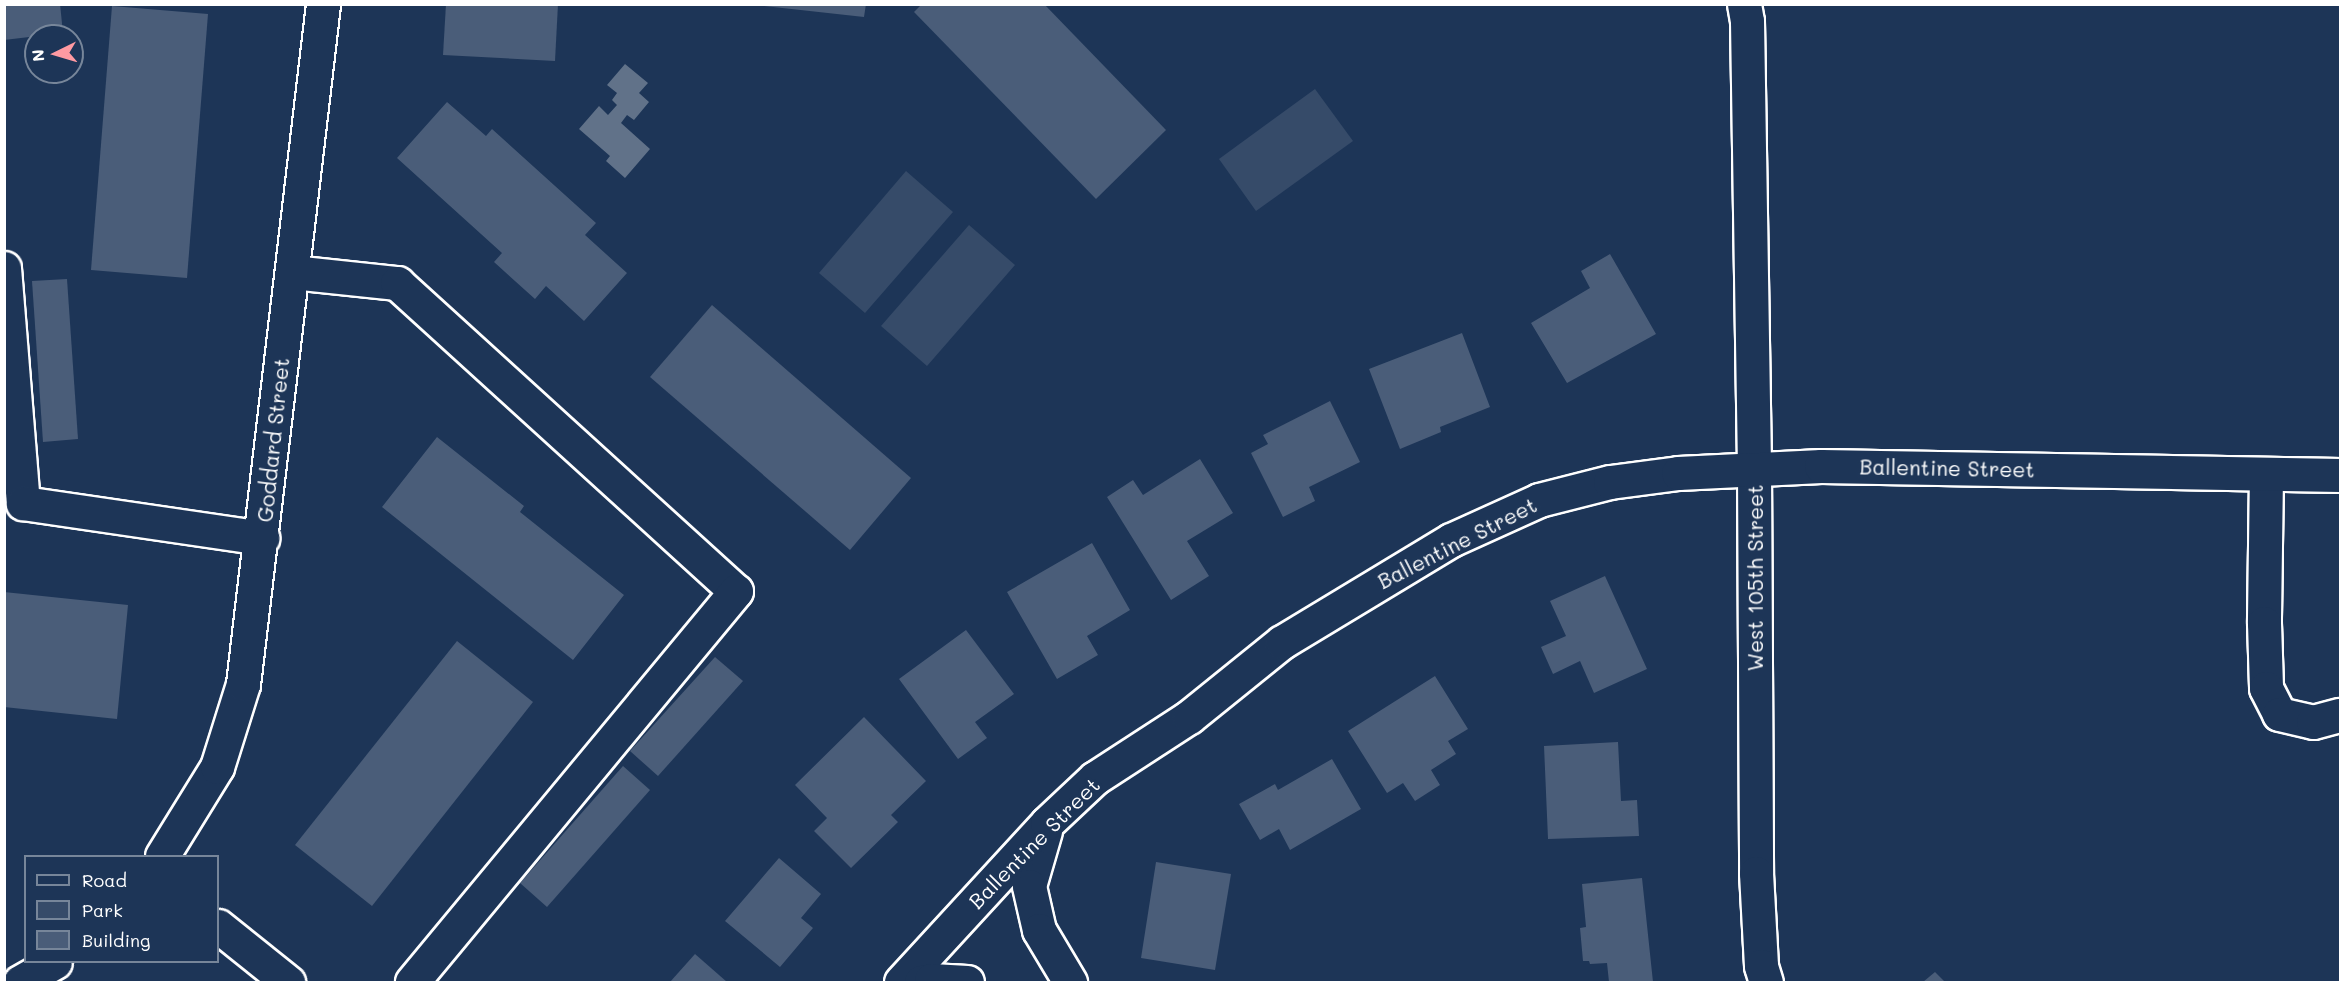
<!DOCTYPE html>
<style>
body{margin:0}
#map{position:relative;width:2345px;height:987px;overflow:hidden;background:#1d3557;font-family:Mali,sans-serif}
div>[style]{position:absolute}
[style*='--x']{left:calc(var(--x)*1px);top:calc(var(--y)*1px);width:calc(var(--w)*1px);rotate:calc(var(--a)*1deg)}
.green>*{inset:0;background:#364b69}
.water>*{inset:0;background:#617289}
.building>*{inset:0;background:#4a5d79}
.roads{filter:drop-shadow(2px 0 #fff) drop-shadow(-2px 0 #fff) drop-shadow(0 2px #fff) drop-shadow(0 -2px #fff)}
.minor>*{height:33px;margin:-16.5px;padding:0 16.5px;transform-origin:16.5px;border-radius:16.5px;background:#1d3557}
span{translate:-50% -50%;white-space:nowrap;text-align:center;line-height:1.15;-webkit-text-stroke:6px #1d3557;paint-order:stroke}
.street-label{font-size:21px;color:#fff}
.frame{position:absolute;inset:0;border:6px solid #fff;pointer-events:none}
.legend{position:absolute;left:24px;top:855px;width:195px;height:108px;box-sizing:border-box;background:#1d3557;border:2px solid #77869a;margin:0;padding:8px 10px;list-style:none;font-size:18px;color:#fff}
.legend li{display:flex;align-items:center;gap:12px;height:30px}
.legend b{width:30px;border:2px solid #77869a}
.north{position:absolute;left:24px;top:24px;width:60px;height:60px;box-sizing:border-box;background:#1d3557;border:2px solid #77869a;border-radius:50%;rotate:265deg;font-size:16px;font-weight:700;line-height:24px;text-align:center;color:#fff}
.north::after{content:'';display:block;margin:auto;width:21px;height:27px;background:#ff9aa2;clip-path:polygon(50% 0,100% 100%,50% 72%,0 100%)}
</style>
<div id="map">
<div class="green">
<i style="clip-path:polygon(1315px 89px,1353px 141px,1256px 211px,1219px 159px)"></i>
<i style="clip-path:polygon(906px 171px,953px 212px,865px 313px,819px 273px)"></i>
<i style="clip-path:polygon(969px 225px,1015px 265px,927px 366px,881px 326px)"></i>
</div>
<div class="water">
<i style="clip-path:polygon(625px 64px,648px 83px,639px 93px,649px 102px,634px 120px,627px 115px,621px 123px,650px 149px,625px 178px,606px 161px,610px 156px,579px 129px,599px 106px,608px 115px,617px 105px,612px 100px,617px 93px,607px 85px)"></i>
</div>
<div class="building">
<i style="clip-path:polygon(4px 4px,60px 4px,63px 33px,4px 40px)"></i>
<i style="clip-path:polygon(446px 4px,558px 4px,555px 61px,443px 55px)"></i>
<i style="clip-path:polygon(746px 4px,866px 4px,864px 17px)"></i>
<i style="clip-path:polygon(922px 4px,1044px 4px,1166px 130px,1096px 199px,914px 12px)"></i>
<i style="clip-path:polygon(112px 6px,208px 14px,187px 278px,91px 270px)"></i>
<i style="clip-path:polygon(447px 102px,486px 136px,492px 129px,596px 223px,585px 235px,627px 273px,584px 321px,546px 286px,535px 299px,494px 262px,502px 253px,397px 158px)"></i>
<i style="clip-path:polygon(1610px 254px,1656px 334px,1567px 383px,1531px 323px,1590px 288px,1581px 271px)"></i>
<i style="clip-path:polygon(67px 279px,78px 439px,43px 442px,32px 281px)"></i>
<i style="clip-path:polygon(712px 305px,911px 478px,850px 550px,650px 377px)"></i>
<i style="clip-path:polygon(1462px 333px,1490px 407px,1440px 427px,1441px 432px,1400px 449px,1369px 369px)"></i>
<i style="clip-path:polygon(1330px 401px,1360px 462px,1309px 487px,1315px 501px,1283px 517px,1251px 453px,1268px 444px,1263px 435px)"></i>
<i style="clip-path:polygon(437px 437px,524px 506px,520px 512px,624px 595px,573px 660px,382px 507px)"></i>
<i style="clip-path:polygon(1200px 459px,1233px 513px,1187px 541px,1209px 576px,1171px 600px,1107px 497px,1133px 480px,1143px 495px)"></i>
<i style="clip-path:polygon(1092px 543px,1130px 610px,1087px 636px,1098px 655px,1057px 679px,1007px 592px)"></i>
<i style="clip-path:polygon(1605px 576px,1647px 669px,1594px 693px,1580px 661px,1553px 674px,1541px 647px,1566px 636px,1550px 601px)"></i>
<i style="clip-path:polygon(4px 592px,128px 605px,117px 719px,4px 707px)"></i>
<i style="clip-path:polygon(966px 630px,1014px 694px,975px 722px,987px 738px,958px 759px,899px 679px)"></i>
<i style="clip-path:polygon(457px 641px,533px 702px,372px 906px,295px 845px)"></i>
<i style="clip-path:polygon(715px 657px,743px 681px,658px 776px,630px 751px)"></i>
<i style="clip-path:polygon(1435px 676px,1468px 729px,1448px 741px,1456px 754px,1431px 770px,1440px 785px,1415px 801px,1403px 783px,1387px 793px,1348px 731px)"></i>
<i style="clip-path:polygon(864px 717px,926px 781px,891px 815px,898px 822px,851px 868px,814px 831px,827px 818px,795px 785px)"></i>
<i style="clip-path:polygon(1618px 742px,1621px 801px,1637px 800px,1639px 836px,1548px 839px,1544px 746px)"></i>
<i style="clip-path:polygon(1332px 759px,1361px 809px,1290px 850px,1279px 829px,1260px 840px,1239px 804px,1275px 784px,1278px 790px)"></i>
<i style="clip-path:polygon(623px 766px,650px 790px,547px 907px,520px 883px)"></i>
<i style="clip-path:polygon(779px 858px,821px 894px,801px 918px,813px 928px,780px 967px,725px 921px)"></i>
<i style="clip-path:polygon(1156px 862px,1231px 874px,1215px 970px,1141px 958px)"></i>
<i style="clip-path:polygon(1642px 878px,1653px 982px,1609px 982px,1607px 963px,1590px 964px,1589px 961px,1583px 961px,1580px 928px,1586px 927px,1582px 884px)"></i>
<i style="clip-path:polygon(695px 954px,727px 982px,670px 982px)"></i>
<i style="clip-path:polygon(1935px 972px,1945px 982px,1923px 982px)"></i>
</div>
<div class="roads">
<div class="minor">
<i style="--x:1744;--y:4;--w:17;--a:80"></i>
<i style="--x:1747;--y:21;--w:448;--a:89.1"></i>
<i style="--x:1754;--y:469;--w:404;--a:89.7"></i>
<i style="--x:1756;--y:873;--w:93;--a:86.9"></i>
<i style="--x:1761;--y:966;--w:17;--a:73"></i>
<i style="--x:4;--y:268;--w:236;--a:85.4"></i>
<i style="--x:23;--y:503;--w:242;--a:8.3"></i>
<i style="--x:292;--y:272;--w:106;--a:6"></i>
<i style="--x:397;--y:283;--w:458;--a:42.3"></i>
<i style="--x:736;--y:591;--w:508;--a:129.65"></i>
<i style="--x:2266;--y:474;--w:149;--a:90.8"></i>
<i style="--x:2264;--y:623;--w:65;--a:88.2"></i>
<i style="--x:2266;--y:688;--w:29;--a:63"></i>
<i style="--x:2279;--y:714;--w:35;--a:13"></i>
<i style="--x:2313;--y:722;--w:28;--a:-15"></i>
<i style="--x:1045;--y:831;--w:57;--a:106.2"></i>
<i style="--x:1029;--y:886;--w:45;--a:77.2"></i>
<i style="--x:1039;--y:930;--w:61;--a:59.2"></i>
<i style="--x:162;--y:856;--w:105;--a:-58.3"></i>
<i style="--x:217;--y:767;--w:87;--a:-72.6"></i>
<i style="--x:243;--y:684;--w:685;--a:-83.29"></i>
<i style="--x:218;--y:926;--w:90;--a:38.7"></i>
<i style="--x:20;--y:982;--w:40;--a:-29.7"></i>
<i style="--x:901;--y:982;--w:216;--a:-47.4"></i>
<i style="--x:1047;--y:823;--w:66;--a:-43.2"></i>
<i style="--x:1095;--y:778;--w:112;--a:-33"></i>
<i style="--x:1189;--y:717;--w:119;--a:-38.9"></i>
<i style="--x:1282;--y:642;--w:197;--a:-31.1"></i>
<i style="--x:1451;--y:540;--w:97;--a:-24.4"></i>
<i style="--x:1539;--y:500;--w:73;--a:-14.2"></i>
<i style="--x:1610;--y:482;--w:69;--a:-7.5"></i>
<i style="--x:1678;--y:473;--w:143;--a:-2.8"></i>
<i style="--x:1821;--y:466;--w:519;--a:0.99"></i>
<i style="--x:921;--y:982;--w:10;--a:-11"></i>
<i style="--x:931;--y:980;--w:36;--a:3"></i>
</div>
</div>
<div class="street-label">
<span style="left:273px;top:440px;rotate:-84deg">Goddard Street</span>
<span style="left:1947px;top:468px;rotate:1deg">Ballentine Street</span>
<span style="left:1457px;top:543px;rotate:-27deg">Ballentine Street</span>
<span style="left:1755px;top:578px;rotate:-90deg">West 105th Street</span>
<span style="left:1034px;top:843px;rotate:-45deg">Ballentine Street</span>
</div>
<div class="frame"></div>
<ul class="legend">
<li><b style="height:8px;background:#1d3557"></b>Road</li>
<li><b style="height:16px;background:#364b69"></b>Park</li>
<li><b style="height:16px;background:#4a5d79"></b>Building</li>
</ul>
<div class="north">N</div>
</div>
